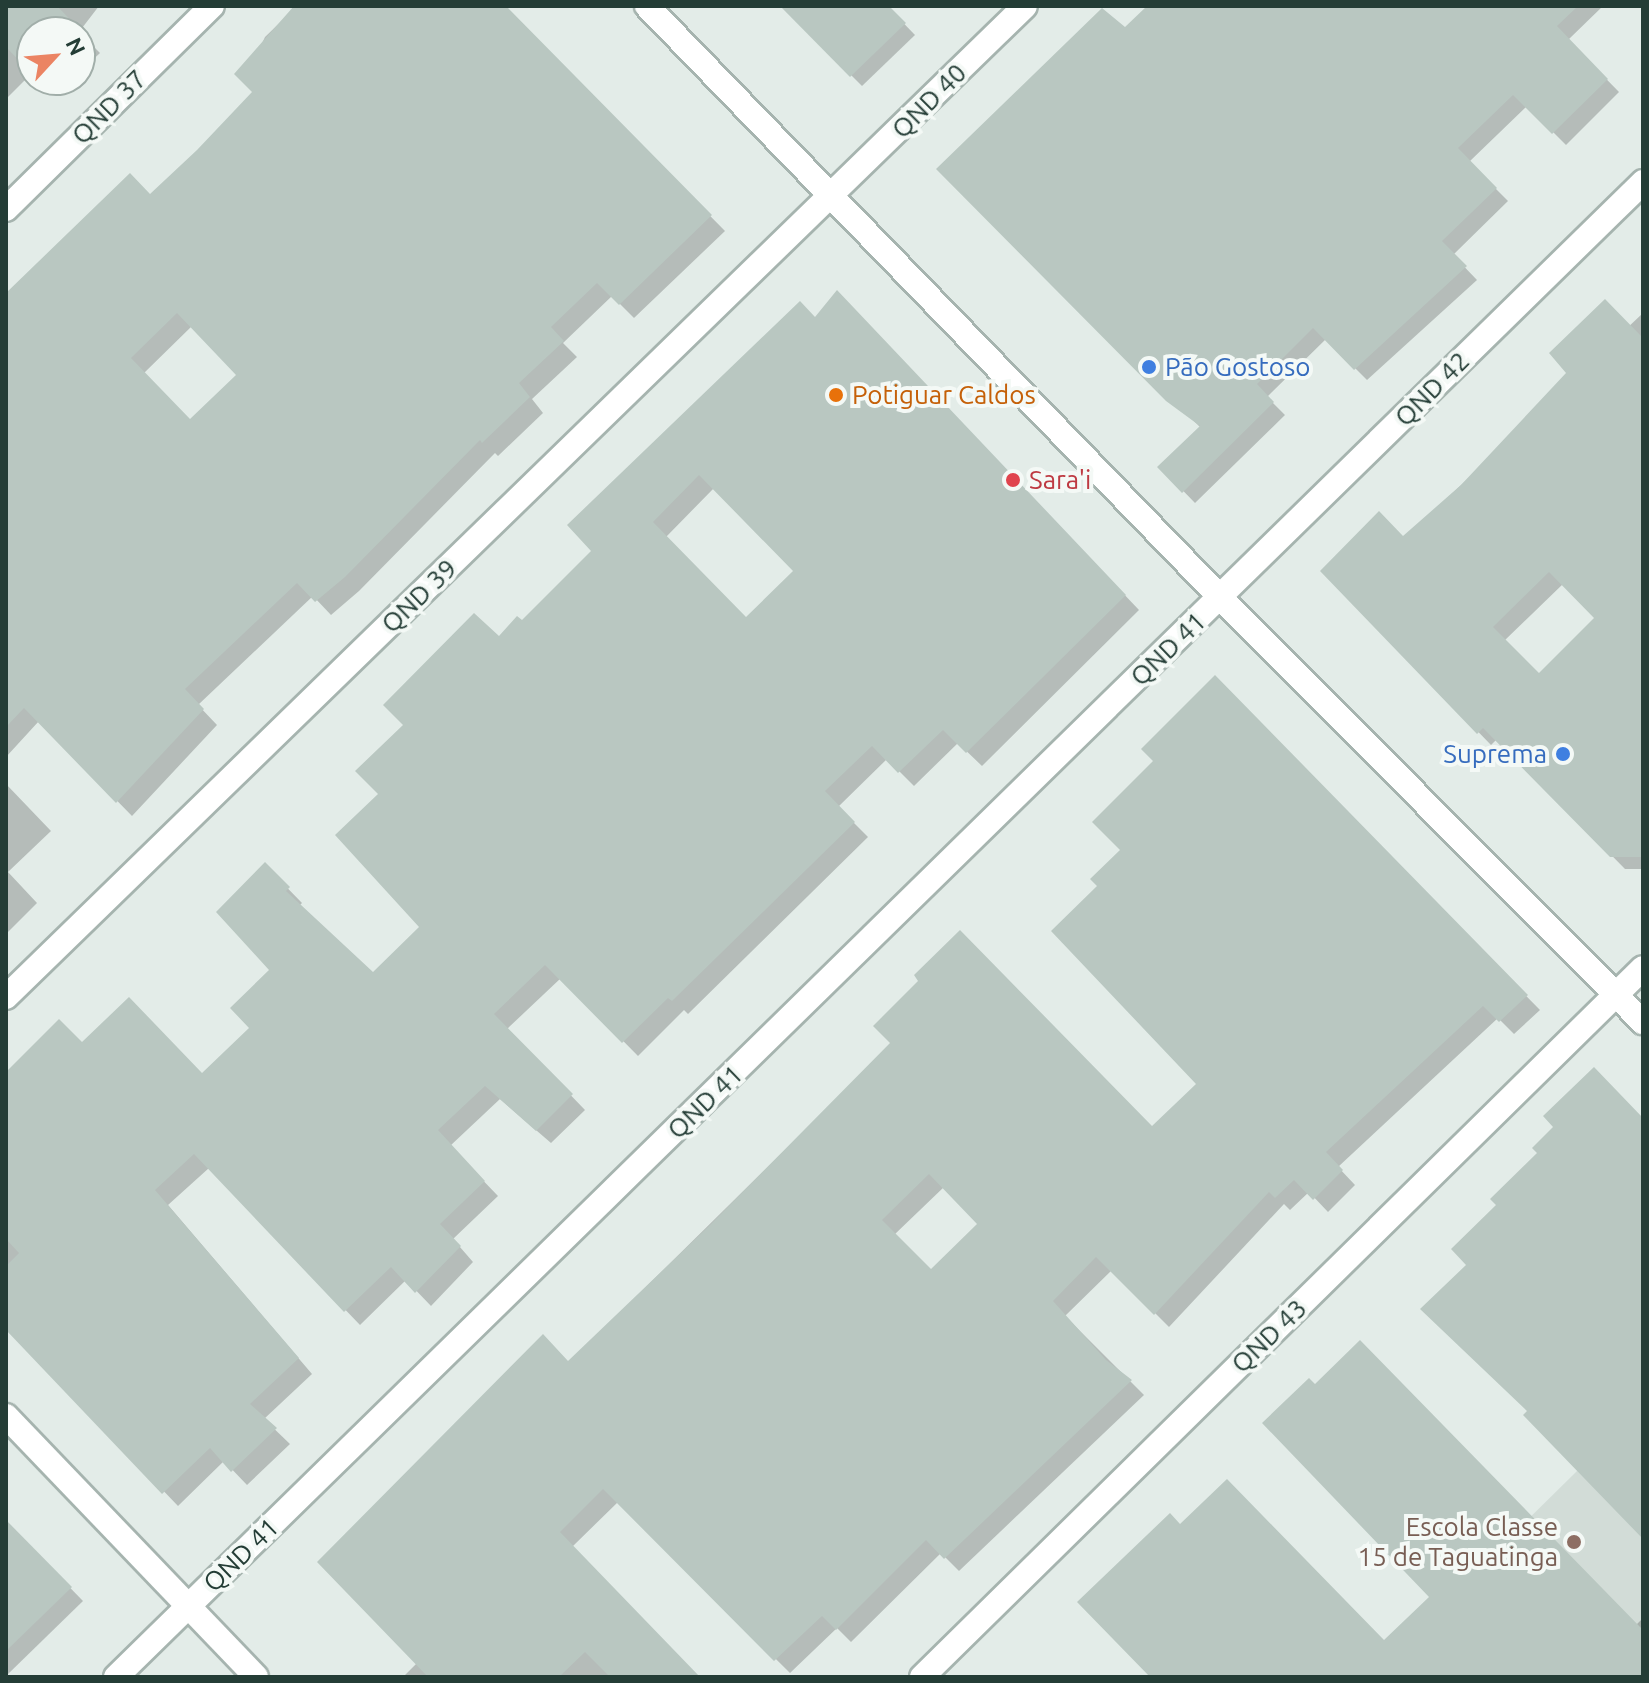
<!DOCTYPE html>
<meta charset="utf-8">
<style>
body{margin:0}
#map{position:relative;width:1649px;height:1683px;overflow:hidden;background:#e3ece8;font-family:Ubuntu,sans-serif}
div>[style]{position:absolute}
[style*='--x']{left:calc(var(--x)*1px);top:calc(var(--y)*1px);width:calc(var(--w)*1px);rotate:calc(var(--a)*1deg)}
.built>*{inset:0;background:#d2dcd7}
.shadow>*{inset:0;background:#0003}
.building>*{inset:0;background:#b9c7c1}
.roads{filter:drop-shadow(2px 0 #a6b4af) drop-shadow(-2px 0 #a6b4af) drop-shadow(0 2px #a6b4af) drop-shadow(0 -2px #a6b4af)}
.minor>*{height:24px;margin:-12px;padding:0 12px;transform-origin:12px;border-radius:12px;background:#fff}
.dots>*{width:22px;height:22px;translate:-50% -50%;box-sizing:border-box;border:4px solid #f4f9f6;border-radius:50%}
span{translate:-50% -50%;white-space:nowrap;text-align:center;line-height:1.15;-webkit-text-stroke:8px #f4f9f6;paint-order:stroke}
.street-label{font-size:26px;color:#243d36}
.shop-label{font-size:26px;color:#366cbe}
.left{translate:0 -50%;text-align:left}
.right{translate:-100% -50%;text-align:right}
.food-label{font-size:26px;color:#c56008}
.health-label{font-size:26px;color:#be3a42}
.education-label{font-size:26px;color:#785e54}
.frame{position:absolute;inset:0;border:8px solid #243d36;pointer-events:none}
.north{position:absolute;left:16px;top:16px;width:80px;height:80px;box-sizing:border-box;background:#f4f9f6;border:2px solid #a1aea9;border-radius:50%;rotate:64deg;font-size:22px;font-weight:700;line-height:32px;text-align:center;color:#243d36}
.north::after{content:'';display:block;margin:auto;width:28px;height:36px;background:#eb8463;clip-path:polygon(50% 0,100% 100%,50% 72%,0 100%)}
</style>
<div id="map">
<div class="built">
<i style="clip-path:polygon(1643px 1406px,1643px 1677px,1368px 1677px)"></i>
</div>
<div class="shadow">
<i style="clip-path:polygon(6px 6px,99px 6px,79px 32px,32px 32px,32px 73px,6px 99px)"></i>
<i style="clip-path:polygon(evenodd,297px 6px,503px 6px,725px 231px,634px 318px,612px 296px,563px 343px,577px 357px,532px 399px,543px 413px,498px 456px,495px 453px,359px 591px,331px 615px,313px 596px,198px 705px,217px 725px,132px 816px,39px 721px,6px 757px,6px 296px,150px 196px,198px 151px,254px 92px,256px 56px,265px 37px,297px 6px,192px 326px,239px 375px,190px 422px,143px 374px,192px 326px)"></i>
<i style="clip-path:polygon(782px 6px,887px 6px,915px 35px,862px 86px)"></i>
<i style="clip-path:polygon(1149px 6px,1603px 6px,1568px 40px,1619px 92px,1566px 145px,1527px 106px,1469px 162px,1508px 201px,1453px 255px,1477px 280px,1367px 380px,1326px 339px,1267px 397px,1285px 415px,1195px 503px,1160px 467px,1201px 428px,938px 169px,1125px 30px)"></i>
<i style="clip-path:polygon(80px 33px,100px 53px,80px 72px)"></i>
<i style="clip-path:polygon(41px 80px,72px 80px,56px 95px)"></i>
<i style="clip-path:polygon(evenodd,851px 307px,1139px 610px,982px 766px,958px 743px,914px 786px,887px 759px,838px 807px,868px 837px,688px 1014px,684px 1010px,638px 1056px,561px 978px,507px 1029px,585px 1110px,551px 1143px,500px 1099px,450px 1146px,498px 1196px,453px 1239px,473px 1262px,431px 1306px,406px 1280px,360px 1325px,209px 1168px,168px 1205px,312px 1374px,264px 1419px,290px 1444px,247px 1485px,224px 1461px,178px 1506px,6px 1327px,6px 1075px,82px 1045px,202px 1075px,251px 1028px,272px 970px,265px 865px,302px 903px,299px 906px,373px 975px,422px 927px,381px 794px,499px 639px,522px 623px,816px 320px,851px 307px,714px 488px,796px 571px,746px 620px,666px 537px,714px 488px)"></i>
<i style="clip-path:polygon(evenodd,1643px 313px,1643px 869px,1625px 869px,1497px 739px,1491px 745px,1322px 571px,1404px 539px,1643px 313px,1563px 584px,1596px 618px,1539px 676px,1504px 641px,1563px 584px)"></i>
<i style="clip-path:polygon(evenodd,1215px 678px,1540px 1010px,1514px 1034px,1498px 1018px,1338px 1167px,1355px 1185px,1328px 1212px,1309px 1192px,1290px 1210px,1284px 1204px,1169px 1327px,1112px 1270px,1065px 1316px,1144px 1395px,959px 1571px,941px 1553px,851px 1642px,837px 1628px,790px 1673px,618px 1502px,572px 1547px,698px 1677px,403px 1677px,417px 1663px,569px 1363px,893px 1043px,1152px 1129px,1199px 1084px,1100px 886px,1123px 850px,1156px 761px,1215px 678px,944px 1187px,980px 1224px,931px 1272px,894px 1235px,944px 1187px)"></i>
<i style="clip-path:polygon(6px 784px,51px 831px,8px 872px,37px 903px,6px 934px)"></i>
<i style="clip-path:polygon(10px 1526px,83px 1601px,6px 1676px,6px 1530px)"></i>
<i style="clip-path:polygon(1180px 1527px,1384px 1643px,1636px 1625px,1643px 1618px,1643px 1677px,1152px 1677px)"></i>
</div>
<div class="building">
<i style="clip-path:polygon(6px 6px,57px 6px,89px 39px,80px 47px,80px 32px,32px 32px,32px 74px,6px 47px)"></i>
<i style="clip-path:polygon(evenodd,294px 6px,506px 6px,712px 215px,619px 305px,597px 283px,551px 327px,564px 341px,519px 383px,530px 397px,482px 443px,480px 440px,345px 577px,315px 602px,297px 583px,185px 689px,204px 709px,116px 803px,24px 708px,6px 727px,6px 293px,130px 173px,150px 194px,197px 150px,252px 92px,234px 74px,294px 6px,177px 313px,236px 375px,190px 419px,131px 358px,177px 313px)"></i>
<i style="clip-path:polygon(780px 6px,889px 6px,906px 23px,850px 77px)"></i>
<i style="clip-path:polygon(1147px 6px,1578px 6px,1557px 26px,1608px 79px,1552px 134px,1513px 95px,1458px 148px,1497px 188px,1442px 241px,1467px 266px,1354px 370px,1313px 328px,1257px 384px,1274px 402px,1182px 493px,1157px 467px,1200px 426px,1166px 401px,936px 169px,1102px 8px,1125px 27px)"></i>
<i style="clip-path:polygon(evenodd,837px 290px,1126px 595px,966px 753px,943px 730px,898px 773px,872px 746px,825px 791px,855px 822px,672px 1001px,668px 998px,622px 1043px,545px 965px,494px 1014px,573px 1094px,536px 1131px,485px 1086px,438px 1130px,485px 1181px,440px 1224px,461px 1246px,415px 1293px,391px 1267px,344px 1312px,194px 1154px,155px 1190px,299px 1358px,250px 1404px,277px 1428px,231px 1472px,210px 1448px,162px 1494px,6px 1330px,6px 1266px,19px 1253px,6px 1239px,6px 1072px,59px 1019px,82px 1042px,129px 997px,202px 1073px,249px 1028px,230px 1008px,269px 970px,216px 912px,265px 862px,290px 887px,286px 891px,373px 972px,419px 927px,335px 835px,378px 794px,355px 771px,403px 725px,383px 705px,474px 613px,499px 636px,517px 616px,522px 620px,591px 551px,567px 525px,800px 301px,815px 317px,837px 290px,699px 475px,793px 571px,746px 617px,653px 522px,699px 475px)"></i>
<i style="clip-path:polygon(evenodd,1605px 299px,1643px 338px,1643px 857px,1610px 857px,1483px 728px,1477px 734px,1320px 571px,1379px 511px,1403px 536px,1461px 485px,1566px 373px,1549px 353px,1605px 299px,1549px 572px,1594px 618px,1539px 673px,1493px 627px,1549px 572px)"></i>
<i style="clip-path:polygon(evenodd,1215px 675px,1528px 995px,1499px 1022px,1483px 1006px,1326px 1152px,1343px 1170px,1313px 1200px,1294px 1180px,1275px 1198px,1269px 1192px,1154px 1315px,1096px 1257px,1053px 1301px,1106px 1360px,1132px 1380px,944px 1559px,926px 1540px,836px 1630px,822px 1616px,774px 1661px,603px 1489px,560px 1532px,700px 1677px,610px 1677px,585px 1652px,559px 1677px,428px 1677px,317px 1562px,543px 1334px,568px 1361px,709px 1226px,890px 1043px,873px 1026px,918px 981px,914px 975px,960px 930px,1152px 1126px,1196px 1084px,1051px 931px,1097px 886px,1090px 879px,1120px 850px,1092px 822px,1153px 761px,1141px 749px,1215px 675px,929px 1174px,977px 1224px,931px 1269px,882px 1220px,929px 1174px)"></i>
<i style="clip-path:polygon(1594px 1067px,1643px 1118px,1643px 1539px,1523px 1415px,1527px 1411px,1420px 1309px,1466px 1265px,1451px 1249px,1496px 1205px,1490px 1199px,1537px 1153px,1532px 1148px,1553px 1127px,1543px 1116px)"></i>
<i style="clip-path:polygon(1360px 1340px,1643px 1630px,1643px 1677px,1150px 1677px,1077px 1602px,1170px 1513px,1180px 1524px,1227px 1479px,1384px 1640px,1429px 1597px,1262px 1423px,1309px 1378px,1315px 1384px)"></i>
<i style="clip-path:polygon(6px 1520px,72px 1587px,6px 1651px)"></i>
</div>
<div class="roads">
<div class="minor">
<i style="--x:647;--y:6;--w:823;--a:45.89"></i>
<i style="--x:1220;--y:597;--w:600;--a:45.14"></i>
<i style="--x:6;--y:209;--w:289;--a:-44.6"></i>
<i style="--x:6;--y:997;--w:1421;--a:-44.2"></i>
<i style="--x:6;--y:1416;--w:361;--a:46.2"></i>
<i style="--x:116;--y:1677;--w:2137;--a:-44.39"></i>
<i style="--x:922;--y:1677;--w:1011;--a:-44.52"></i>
</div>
</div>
<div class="dots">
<i style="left:1149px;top:367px;background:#3f7fe0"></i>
<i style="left:836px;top:395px;background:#e8710a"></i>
<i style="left:1013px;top:480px;background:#e0444e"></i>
<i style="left:1563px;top:754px;background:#3f7fe0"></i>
<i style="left:1574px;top:1542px;background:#8d6e63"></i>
</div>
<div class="street-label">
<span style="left:929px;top:101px;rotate:-45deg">QND 40</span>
<span style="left:109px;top:107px;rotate:-45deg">QND 37</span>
<span style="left:1432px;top:389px;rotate:-45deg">QND 42</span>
<span style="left:419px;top:596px;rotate:-44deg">QND 39</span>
<span style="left:1168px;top:649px;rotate:-44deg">QND 41</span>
<span style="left:705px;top:1102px;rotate:-44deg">QND 41</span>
<span style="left:1269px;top:1336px;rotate:-44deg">QND 43</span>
<span style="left:241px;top:1555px;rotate:-44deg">QND 41</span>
</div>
<div class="shop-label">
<span class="left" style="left:1165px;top:367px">Pão Gostoso</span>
<span class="right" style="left:1547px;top:754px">Suprema</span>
</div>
<div class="food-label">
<span class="left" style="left:852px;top:395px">Potiguar Caldos</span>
</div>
<div class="health-label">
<span class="left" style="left:1029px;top:480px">Sara'i</span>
</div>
<div class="education-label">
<span class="right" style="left:1558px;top:1542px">Escola Classe<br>15 de Taguatinga</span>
</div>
<div class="frame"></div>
<div class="north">N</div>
</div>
